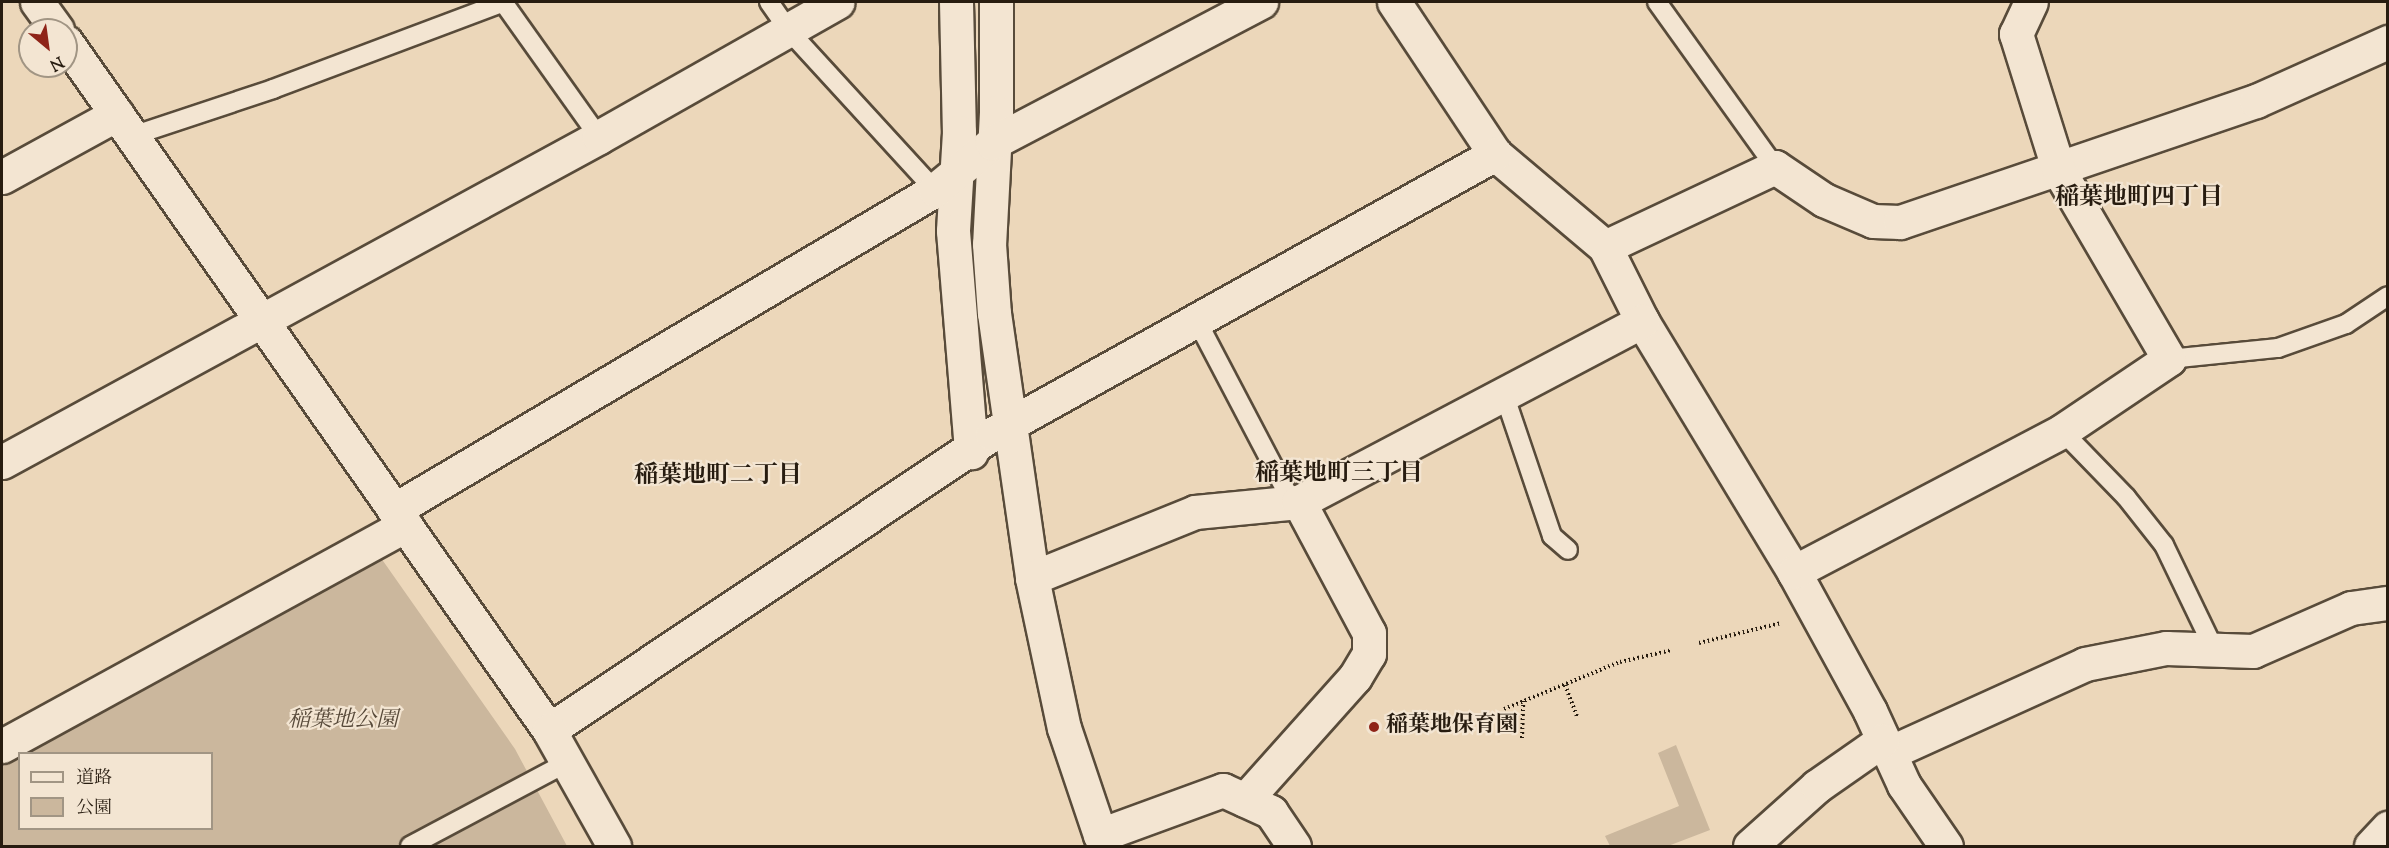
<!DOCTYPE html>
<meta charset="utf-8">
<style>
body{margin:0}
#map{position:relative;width:2389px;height:848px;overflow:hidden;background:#ecd7ba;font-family:"Sorts Mill Goudy","Noto Serif JP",serif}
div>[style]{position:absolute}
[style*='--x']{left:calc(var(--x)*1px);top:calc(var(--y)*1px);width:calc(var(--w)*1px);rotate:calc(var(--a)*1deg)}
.green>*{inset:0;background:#cbb79d}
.path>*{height:4px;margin-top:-2px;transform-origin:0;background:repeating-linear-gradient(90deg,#271c10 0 1.5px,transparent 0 4.5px)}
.roads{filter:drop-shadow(2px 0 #584b3a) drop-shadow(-2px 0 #584b3a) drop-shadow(0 2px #584b3a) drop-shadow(0 -2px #584b3a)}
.lane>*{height:18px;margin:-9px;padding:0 9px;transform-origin:9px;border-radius:9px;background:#f3e5d2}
.street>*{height:33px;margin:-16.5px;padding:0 16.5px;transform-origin:16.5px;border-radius:16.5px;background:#f3e5d2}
.secondary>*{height:33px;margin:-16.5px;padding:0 16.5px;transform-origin:16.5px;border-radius:16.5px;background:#f3e5d2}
.dots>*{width:16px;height:16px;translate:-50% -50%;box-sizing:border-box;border:3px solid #f3e5d2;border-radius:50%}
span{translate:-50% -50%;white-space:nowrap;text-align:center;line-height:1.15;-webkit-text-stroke:4.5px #f3e5d2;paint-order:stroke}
.park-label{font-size:22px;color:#584a3a;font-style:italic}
.poi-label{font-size:22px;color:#271c10;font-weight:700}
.left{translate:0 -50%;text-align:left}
.neighbourhood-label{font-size:24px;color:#271c10;font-weight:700}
.frame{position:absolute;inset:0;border:3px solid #271c10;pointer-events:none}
.legend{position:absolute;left:18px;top:752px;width:195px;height:78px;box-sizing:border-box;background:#f3e5d2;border:2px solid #a19584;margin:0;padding:8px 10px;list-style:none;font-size:18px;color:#271c10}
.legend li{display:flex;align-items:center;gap:12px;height:30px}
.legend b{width:30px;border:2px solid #a19584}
.north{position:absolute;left:18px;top:18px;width:60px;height:60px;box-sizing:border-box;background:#f3e5d2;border:2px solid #a19584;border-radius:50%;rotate:151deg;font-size:16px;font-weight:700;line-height:24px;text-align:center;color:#271c10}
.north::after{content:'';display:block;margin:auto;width:21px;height:27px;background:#8f2418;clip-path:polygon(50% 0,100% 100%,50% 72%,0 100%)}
</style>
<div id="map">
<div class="green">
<i style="clip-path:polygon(381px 558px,515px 749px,567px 846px,2px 846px,2px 765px,19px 755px,20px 828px,212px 828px,212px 754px,22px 753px)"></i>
<i style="clip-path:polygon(1676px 745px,1710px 830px,1668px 846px,1610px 846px,1605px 836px,1679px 806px,1658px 753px)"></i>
</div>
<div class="path">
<i style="--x:1699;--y:643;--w:84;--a:-13.7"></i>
<i style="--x:1565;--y:685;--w:34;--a:69"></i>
<i style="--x:1504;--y:709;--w:125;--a:-22.1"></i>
<i style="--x:1620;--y:662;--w:53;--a:-13"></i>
<i style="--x:1522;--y:738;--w:37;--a:-88"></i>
</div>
<div class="roads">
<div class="lane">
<i style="--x:503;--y:2;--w:166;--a:54.6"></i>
<i style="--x:769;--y:2;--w:37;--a:55"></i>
<i style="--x:790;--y:32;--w:214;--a:47.5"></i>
<i style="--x:1657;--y:2;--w:203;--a:54.4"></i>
<i style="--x:132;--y:136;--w:149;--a:-18.4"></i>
<i style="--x:273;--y:89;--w:247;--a:-20.6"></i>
<i style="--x:1197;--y:321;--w:204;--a:62.3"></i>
<i style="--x:2169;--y:359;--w:110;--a:-5.8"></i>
<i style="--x:2278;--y:348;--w:72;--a:-19.4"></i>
<i style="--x:2346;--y:324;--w:50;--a:-33.7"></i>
<i style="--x:1504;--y:394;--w:150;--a:71.3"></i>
<i style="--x:1552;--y:536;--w:21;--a:41"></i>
<i style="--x:2062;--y:431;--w:92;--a:45.9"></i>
<i style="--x:2126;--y:497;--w:61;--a:51.6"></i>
<i style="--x:2164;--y:545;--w:118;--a:64.3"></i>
<i style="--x:410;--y:846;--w:179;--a:-28"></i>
</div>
<div class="street">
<i style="--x:956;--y:2;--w:130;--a:88.7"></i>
<i style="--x:959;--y:132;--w:99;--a:93.5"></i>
<i style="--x:953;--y:231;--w:222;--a:85.3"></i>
<i style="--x:996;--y:2;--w:110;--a:90"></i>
<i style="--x:996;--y:112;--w:132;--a:93"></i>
<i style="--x:989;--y:244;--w:69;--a:85.9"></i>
<i style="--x:994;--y:313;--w:268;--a:81.8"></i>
<i style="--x:1032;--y:578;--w:153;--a:78"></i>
<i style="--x:1064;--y:728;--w:113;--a:71.4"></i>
<i style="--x:1100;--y:835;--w:131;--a:-20.1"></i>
<i style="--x:1223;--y:790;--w:53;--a:24.6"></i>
<i style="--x:1271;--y:812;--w:41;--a:55.9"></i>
<i style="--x:1394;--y:2;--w:182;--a:56.4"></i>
<i style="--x:1495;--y:154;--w:144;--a:40.2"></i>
<i style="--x:1605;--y:247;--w:83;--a:63.4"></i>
<i style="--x:1642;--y:321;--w:293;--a:58.8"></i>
<i style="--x:1794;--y:572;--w:158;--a:61.3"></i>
<i style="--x:1870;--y:711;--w:81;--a:65.3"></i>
<i style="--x:1904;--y:785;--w:74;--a:55.5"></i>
<i style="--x:2;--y:177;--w:131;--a:-28.7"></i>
<i style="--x:1605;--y:247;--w:188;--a:-25.2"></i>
<i style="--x:1775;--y:167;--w:59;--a:34"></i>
<i style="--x:1824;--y:200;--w:53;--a:23.2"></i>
<i style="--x:1873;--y:221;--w:27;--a:2"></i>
<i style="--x:1900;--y:222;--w:376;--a:-18.8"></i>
<i style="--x:2256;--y:101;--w:145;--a:-24.1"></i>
<i style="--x:2;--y:462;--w:680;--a:-28.56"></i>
<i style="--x:599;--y:137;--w:274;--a:-29.5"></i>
<i style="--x:394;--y:510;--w:629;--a:-30.6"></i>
<i style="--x:935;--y:190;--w:74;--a:-39.5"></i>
<i style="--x:992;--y:143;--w:304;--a:-27.7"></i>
<i style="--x:1794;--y:572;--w:303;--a:-27.7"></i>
<i style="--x:2062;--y:431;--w:129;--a:-33.9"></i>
<i style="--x:2169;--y:359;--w:218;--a:-120.3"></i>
<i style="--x:2059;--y:171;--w:144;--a:-107.4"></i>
<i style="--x:2016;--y:34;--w:35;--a:-65"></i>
<i style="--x:1032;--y:578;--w:176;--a:-22"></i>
<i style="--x:1195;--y:512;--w:104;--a:-5.5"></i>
<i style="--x:1299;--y:502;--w:388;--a:-27.8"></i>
<i style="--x:549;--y:730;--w:533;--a:-33.75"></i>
<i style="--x:992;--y:434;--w:576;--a:-29.1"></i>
<i style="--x:2;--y:746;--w:460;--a:-28.7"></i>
<i style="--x:1889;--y:753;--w:215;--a:-24.4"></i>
<i style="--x:2085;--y:664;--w:83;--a:-11.2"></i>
<i style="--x:2166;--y:648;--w:87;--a:2"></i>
<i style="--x:2253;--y:651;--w:107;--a:-23.7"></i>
<i style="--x:2351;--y:608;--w:37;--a:-8"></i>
<i style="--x:1245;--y:800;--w:165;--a:-48.2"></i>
<i style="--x:1355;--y:677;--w:27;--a:-59"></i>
<i style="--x:1369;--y:654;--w:21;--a:-90"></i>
<i style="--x:1369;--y:633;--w:149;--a:-118.1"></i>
<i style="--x:1750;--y:846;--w:90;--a:-41.8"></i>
<i style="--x:1817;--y:786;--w:80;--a:-34.9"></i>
<i style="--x:2371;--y:846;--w:25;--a:-47"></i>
</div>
<div class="secondary">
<i style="--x:37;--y:2;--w:34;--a:54"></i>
<i style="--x:66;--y:42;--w:841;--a:54.93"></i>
<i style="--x:549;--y:730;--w:133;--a:60.7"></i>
</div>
</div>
<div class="dots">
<i style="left:1374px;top:727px;background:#8f2418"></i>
</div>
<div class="park-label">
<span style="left:343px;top:722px">稲葉地公園</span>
</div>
<div class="poi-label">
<span class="left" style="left:1386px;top:727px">稲葉地保育園</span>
</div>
<div class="neighbourhood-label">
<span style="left:2139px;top:199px">稲葉地町四丁目</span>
<span style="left:1339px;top:475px">稲葉地町三丁目</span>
<span style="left:718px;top:477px">稲葉地町二丁目</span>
</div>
<div class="frame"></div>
<ul class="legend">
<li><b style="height:8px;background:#f3e5d2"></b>道路</li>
<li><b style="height:16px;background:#cbb79d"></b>公園</li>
</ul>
<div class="north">N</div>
</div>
